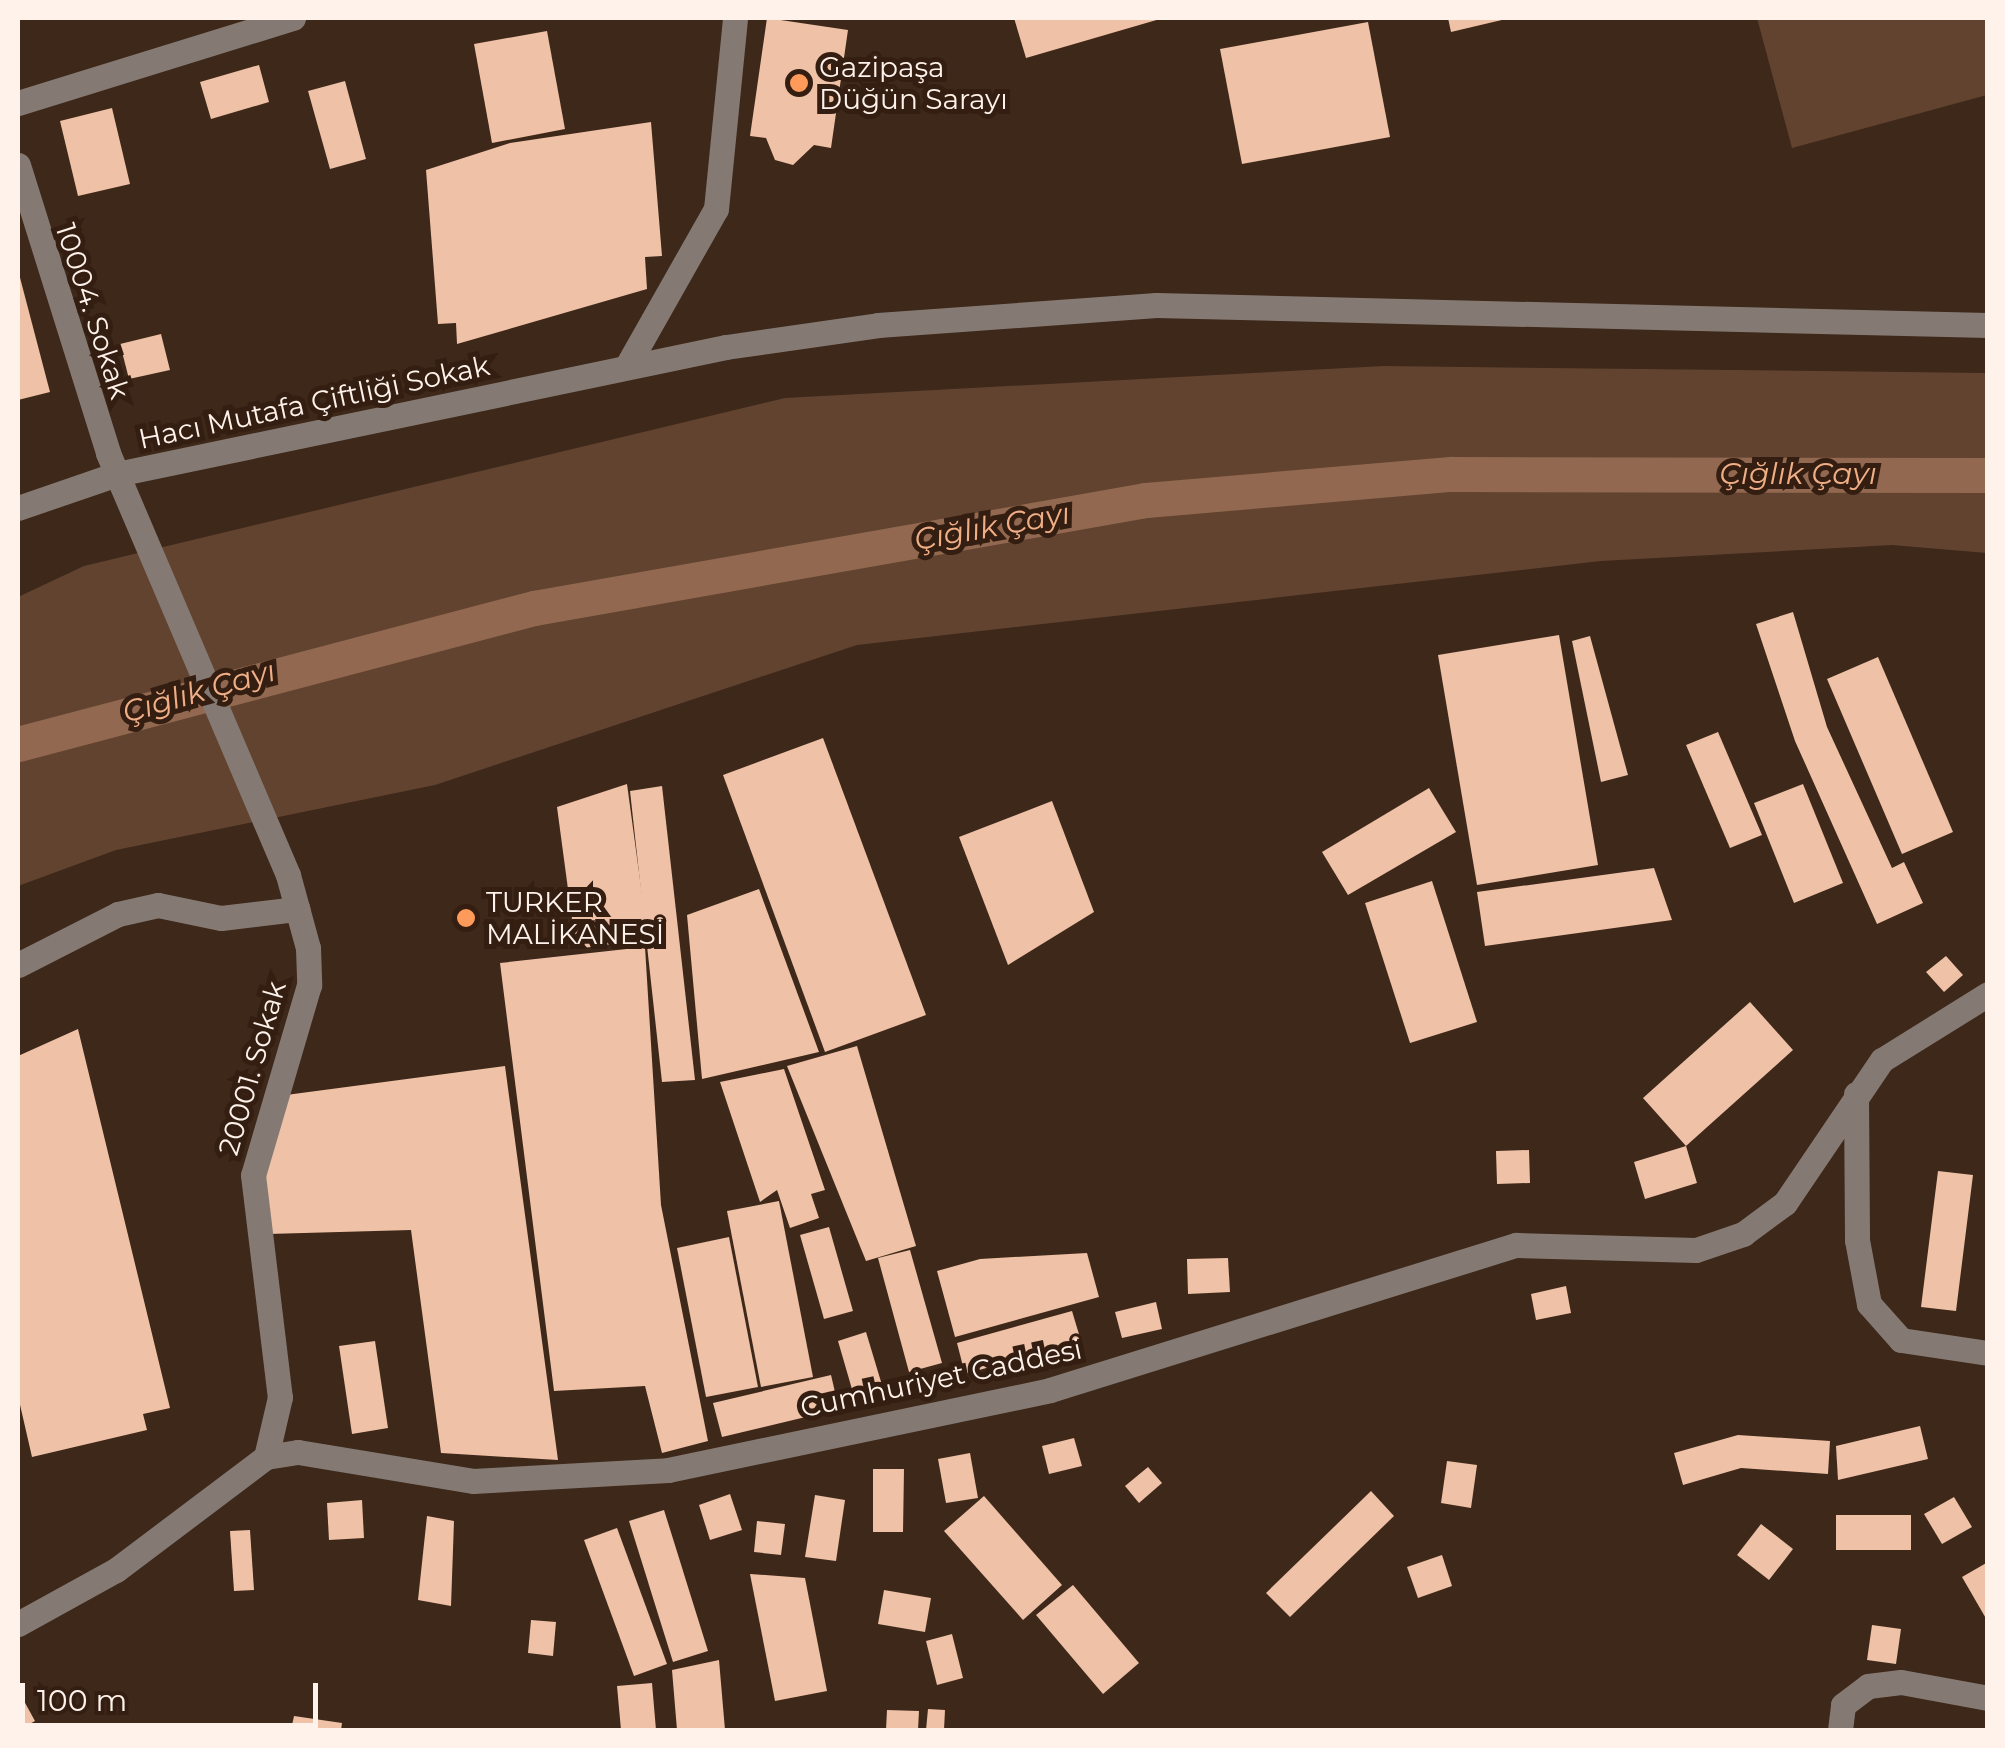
<!DOCTYPE html>
<meta charset="utf-8">
<style>
body{margin:0}
#map{position:relative;width:2005px;height:1748px;overflow:hidden;background:#3d281a;font-family:Montserrat,sans-serif}
div>[style]{position:absolute}
[style*='--x']{left:calc(var(--x)*1px);top:calc(var(--y)*1px);width:calc(var(--w)*1px);rotate:calc(var(--a)*1deg)}
.green>*{inset:0;background:#624330}
.river>*{height:35px;margin:-17.5px;padding:0 17.5px;transform-origin:17.5px;border-radius:17.5px;background:#926950}
.building>*{inset:0;background:#efc1a6}
.minor>*{height:25px;margin:-12.5px;padding:0 12.5px;transform-origin:12.5px;border-radius:12.5px;background:#857a73}
.dots>*{width:28px;height:28px;translate:-50% -50%;box-sizing:border-box;border:5px solid #331e11;border-radius:50%}
span{translate:-50% -50%;white-space:nowrap;text-align:center;line-height:1.15;-webkit-text-stroke:10px #331e11;paint-order:stroke}
.poi-label{font-size:28px;color:#fef2eb}
.left{translate:0 -50%;text-align:left}
.street-label{font-size:28px;color:#fef2eb}
.water-label{font-size:30px;color:#f0ae86;font-style:italic}
.frame{position:absolute;inset:0;border:20px solid #fef2eb;pointer-events:none}
.scale{position:absolute;left:20px;top:1683px;width:298px;height:45px;box-sizing:border-box;border:5px solid #fef2eb;border-top:0;padding-left:12px;font-size:30px;line-height:35px;white-space:nowrap;color:#fef2eb;-webkit-text-stroke:8px #331e11;paint-order:stroke}
</style>
<div id="map">
<div class="green">
<i style="clip-path:polygon(1757px 18px,1987px 18px,1987px 95px,1792px 148px)"></i>
<i style="clip-path:polygon(1384px 366px,1987px 373px,1987px 553px,1892px 545px,1601px 561px,857px 645px,435px 785px,116px 850px,18px 886px,18px 597px,84px 566px,785px 398px)"></i>
</div>
<div class="river">
<i style="--x:18;--y:744;--w:534;--a:-14.77"></i>
<i style="--x:534;--y:608;--w:621;--a:-10.01"></i>
<i style="--x:1146;--y:500;--w:306;--a:-4.9"></i>
<i style="--x:1451;--y:474;--w:537;--a:0.11"></i>
</div>
<div class="building">
<i style="clip-path:polygon(767px 18px,848px 30px,831px 148px,814px 145px,793px 165px,775px 160px,766px 138px,750px 136px)"></i>
<i style="clip-path:polygon(1014px 18px,1160px 18px,1160px 19px,1026px 58px)"></i>
<i style="clip-path:polygon(1448px 18px,1506px 18px,1506px 19px,1451px 32px)"></i>
<i style="clip-path:polygon(1368px 22px,1390px 137px,1242px 164px,1220px 49px)"></i>
<i style="clip-path:polygon(547px 31px,565px 129px,492px 143px,474px 44px)"></i>
<i style="clip-path:polygon(259px 65px,269px 102px,211px 119px,200px 82px)"></i>
<i style="clip-path:polygon(345px 81px,366px 159px,330px 169px,308px 91px)"></i>
<i style="clip-path:polygon(112px 108px,130px 184px,78px 196px,60px 121px)"></i>
<i style="clip-path:polygon(651px 122px,662px 256px,645px 257px,647px 289px,457px 344px,456px 323px,438px 324px,426px 170px,510px 143px)"></i>
<i style="clip-path:polygon(18px 270px,50px 392px,18px 400px)"></i>
<i style="clip-path:polygon(161px 334px,170px 370px,129px 379px,120px 344px)"></i>
<i style="clip-path:polygon(1793px 612px,1827px 727px,1892px 868px,1904px 862px,1923px 903px,1877px 924px,1795px 741px,1756px 624px)"></i>
<i style="clip-path:polygon(1559px 635px,1598px 865px,1477px 885px,1438px 655px)"></i>
<i style="clip-path:polygon(1590px 636px,1628px 775px,1601px 782px,1572px 641px)"></i>
<i style="clip-path:polygon(1878px 657px,1953px 832px,1902px 854px,1827px 679px)"></i>
<i style="clip-path:polygon(1718px 732px,1762px 835px,1730px 848px,1686px 745px)"></i>
<i style="clip-path:polygon(823px 738px,926px 1015px,825px 1052px,723px 775px)"></i>
<i style="clip-path:polygon(627px 784px,648px 939px,576px 949px,557px 807px)"></i>
<i style="clip-path:polygon(1803px 784px,1843px 883px,1794px 903px,1754px 803px)"></i>
<i style="clip-path:polygon(662px 786px,695px 1080px,662px 1082px,630px 791px)"></i>
<i style="clip-path:polygon(1429px 788px,1456px 832px,1348px 895px,1322px 852px)"></i>
<i style="clip-path:polygon(1052px 801px,1094px 912px,1008px 965px,959px 837px)"></i>
<i style="clip-path:polygon(1654px 868px,1672px 920px,1485px 946px,1477px 892px)"></i>
<i style="clip-path:polygon(1432px 881px,1477px 1022px,1410px 1043px,1365px 903px)"></i>
<i style="clip-path:polygon(759px 889px,819px 1052px,702px 1079px,687px 915px)"></i>
<i style="clip-path:polygon(645px 947px,661px 1205px,708px 1441px,662px 1453px,645px 1386px,554px 1391px,500px 963px)"></i>
<i style="clip-path:polygon(1946px 956px,1963px 975px,1944px 992px,1926px 972px)"></i>
<i style="clip-path:polygon(1750px 1002px,1793px 1050px,1686px 1146px,1643px 1098px)"></i>
<i style="clip-path:polygon(78px 1029px,170px 1408px,143px 1414px,147px 1430px,32px 1457px,18px 1396px,18px 1056px)"></i>
<i style="clip-path:polygon(857px 1046px,916px 1246px,866px 1261px,787px 1066px)"></i>
<i style="clip-path:polygon(505px 1066px,558px 1460px,441px 1453px,411px 1230px,268px 1234px,260px 1180px,286px 1095px)"></i>
<i style="clip-path:polygon(784px 1069px,825px 1190px,811px 1194px,819px 1218px,790px 1228px,777px 1190px,760px 1202px,720px 1082px)"></i>
<i style="clip-path:polygon(1686px 1146px,1697px 1183px,1645px 1199px,1634px 1162px)"></i>
<i style="clip-path:polygon(1529px 1150px,1530px 1183px,1497px 1184px,1496px 1151px)"></i>
<i style="clip-path:polygon(1938px 1171px,1973px 1175px,1956px 1311px,1921px 1307px)"></i>
<i style="clip-path:polygon(779px 1201px,813px 1377px,761px 1387px,727px 1211px)"></i>
<i style="clip-path:polygon(829px 1227px,853px 1311px,824px 1319px,800px 1235px)"></i>
<i style="clip-path:polygon(729px 1237px,758px 1387px,706px 1397px,677px 1248px)"></i>
<i style="clip-path:polygon(910px 1250px,942px 1363px,909px 1372px,878px 1258px)"></i>
<i style="clip-path:polygon(1087px 1253px,1099px 1297px,955px 1337px,937px 1271px,980px 1259px)"></i>
<i style="clip-path:polygon(1228px 1258px,1230px 1292px,1188px 1294px,1187px 1259px)"></i>
<i style="clip-path:polygon(1566px 1286px,1571px 1313px,1536px 1320px,1531px 1294px)"></i>
<i style="clip-path:polygon(1156px 1302px,1162px 1329px,1122px 1338px,1115px 1312px)"></i>
<i style="clip-path:polygon(1072px 1311px,1081px 1341px,965px 1374px,957px 1343px)"></i>
<i style="clip-path:polygon(866px 1332px,885px 1395px,856px 1403px,838px 1341px)"></i>
<i style="clip-path:polygon(375px 1341px,388px 1428px,352px 1434px,339px 1346px)"></i>
<i style="clip-path:polygon(831px 1375px,839px 1409px,722px 1437px,713px 1403px)"></i>
<i style="clip-path:polygon(1920px 1426px,1928px 1459px,1838px 1480px,1836px 1446px)"></i>
<i style="clip-path:polygon(1738px 1435px,1830px 1441px,1828px 1474px,1741px 1468px,1683px 1485px,1674px 1453px)"></i>
<i style="clip-path:polygon(1074px 1438px,1082px 1466px,1049px 1474px,1042px 1446px)"></i>
<i style="clip-path:polygon(970px 1453px,978px 1498px,946px 1503px,938px 1459px)"></i>
<i style="clip-path:polygon(1447px 1461px,1477px 1465px,1471px 1508px,1441px 1503px)"></i>
<i style="clip-path:polygon(1148px 1467px,1162px 1483px,1139px 1503px,1125px 1486px)"></i>
<i style="clip-path:polygon(873px 1469px,904px 1469px,903px 1532px,873px 1532px)"></i>
<i style="clip-path:polygon(1371px 1491px,1394px 1516px,1290px 1617px,1266px 1593px)"></i>
<i style="clip-path:polygon(730px 1494px,742px 1530px,710px 1540px,699px 1505px)"></i>
<i style="clip-path:polygon(815px 1495px,845px 1500px,836px 1561px,805px 1557px)"></i>
<i style="clip-path:polygon(984px 1496px,1062px 1585px,1023px 1620px,944px 1531px)"></i>
<i style="clip-path:polygon(1954px 1497px,1972px 1527px,1942px 1544px,1924px 1514px)"></i>
<i style="clip-path:polygon(362px 1500px,364px 1538px,329px 1540px,327px 1503px)"></i>
<i style="clip-path:polygon(664px 1510px,708px 1651px,673px 1662px,629px 1521px)"></i>
<i style="clip-path:polygon(1836px 1515px,1911px 1515px,1911px 1550px,1836px 1550px)"></i>
<i style="clip-path:polygon(427px 1516px,454px 1521px,451px 1606px,418px 1600px)"></i>
<i style="clip-path:polygon(757px 1521px,785px 1524px,781px 1555px,754px 1552px)"></i>
<i style="clip-path:polygon(1761px 1524px,1793px 1549px,1769px 1580px,1737px 1555px)"></i>
<i style="clip-path:polygon(617px 1528px,667px 1664px,634px 1676px,584px 1540px)"></i>
<i style="clip-path:polygon(250px 1530px,254px 1590px,234px 1591px,230px 1531px)"></i>
<i style="clip-path:polygon(1442px 1555px,1452px 1586px,1418px 1598px,1407px 1567px)"></i>
<i style="clip-path:polygon(1988px 1562px,1988px 1622px,1962px 1577px)"></i>
<i style="clip-path:polygon(750px 1574px,805px 1578px,827px 1691px,775px 1701px)"></i>
<i style="clip-path:polygon(1073px 1585px,1139px 1663px,1103px 1694px,1036px 1615px)"></i>
<i style="clip-path:polygon(884px 1590px,931px 1598px,925px 1632px,878px 1624px)"></i>
<i style="clip-path:polygon(531px 1620px,556px 1622px,553px 1656px,528px 1653px)"></i>
<i style="clip-path:polygon(1872px 1625px,1901px 1629px,1896px 1664px,1867px 1660px)"></i>
<i style="clip-path:polygon(952px 1634px,963px 1678px,937px 1685px,926px 1641px)"></i>
<i style="clip-path:polygon(719px 1660px,725px 1730px,677px 1730px,672px 1670px)"></i>
<i style="clip-path:polygon(652px 1683px,656px 1730px,621px 1730px,617px 1686px)"></i>
<i style="clip-path:polygon(18px 1690px,35px 1721px,19px 1730px,18px 1730px)"></i>
<i style="clip-path:polygon(928px 1709px,945px 1710px,944px 1730px,926px 1730px)"></i>
<i style="clip-path:polygon(887px 1710px,919px 1711px,918px 1730px,886px 1730px)"></i>
<i style="clip-path:polygon(294px 1716px,342px 1723px,341px 1730px,291px 1730px)"></i>
</div>
<div class="minor">
<i style="--x:18;--y:103;--w:288;--a:-17.2"></i>
<i style="--x:18;--y:165;--w:302;--a:72.6"></i>
<i style="--x:108;--y:453;--w:459;--a:66.9"></i>
<i style="--x:288;--y:875;--w:76;--a:74.7"></i>
<i style="--x:308;--y:948;--w:37;--a:88"></i>
<i style="--x:309;--y:985;--w:198;--a:106.4"></i>
<i style="--x:253;--y:1175;--w:224;--a:83.1"></i>
<i style="--x:280;--y:1397;--w:62;--a:103.1"></i>
<i style="--x:627;--y:366;--w:180;--a:-60.5"></i>
<i style="--x:716;--y:209;--w:192;--a:-84.3"></i>
<i style="--x:18;--y:508;--w:105;--a:-19"></i>
<i style="--x:117;--y:474;--w:622;--a:-11.78"></i>
<i style="--x:726;--y:347;--w:154;--a:-8.2"></i>
<i style="--x:878;--y:325;--w:279;--a:-4.1"></i>
<i style="--x:1156;--y:305;--w:832;--a:1.38"></i>
<i style="--x:18;--y:965;--w:112;--a:-27"></i>
<i style="--x:118;--y:914;--w:41;--a:-12.7"></i>
<i style="--x:158;--y:905;--w:64;--a:11.7"></i>
<i style="--x:221;--y:918;--w:77;--a:-6.8"></i>
<i style="--x:1856;--y:1094;--w:146;--a:89.6"></i>
<i style="--x:1857;--y:1240;--w:65;--a:79.4"></i>
<i style="--x:1869;--y:1304;--w:48;--a:48.4"></i>
<i style="--x:1901;--y:1340;--w:88;--a:8.5"></i>
<i style="--x:18;--y:1624;--w:112;--a:-28.9"></i>
<i style="--x:116;--y:1570;--w:188;--a:-37"></i>
<i style="--x:266;--y:1457;--w:32;--a:-9"></i>
<i style="--x:298;--y:1452;--w:177;--a:9.4"></i>
<i style="--x:473;--y:1481;--w:195;--a:-3.2"></i>
<i style="--x:668;--y:1470;--w:390;--a:-11.8"></i>
<i style="--x:1050;--y:1390;--w:488;--a:-17.3"></i>
<i style="--x:1516;--y:1245;--w:180;--a:1.6"></i>
<i style="--x:1696;--y:1250;--w:50;--a:-18.8"></i>
<i style="--x:1743;--y:1234;--w:52;--a:-36.4"></i>
<i style="--x:1785;--y:1203;--w:173;--a:-55.9"></i>
<i style="--x:1882;--y:1060;--w:125;--a:-31.9"></i>
<i style="--x:1840;--y:1730;--w:25;--a:-83"></i>
<i style="--x:1843;--y:1705;--w:31;--a:-37"></i>
<i style="--x:1868;--y:1686;--w:33;--a:-7"></i>
<i style="--x:1901;--y:1682;--w:88;--a:10.4"></i>
</div>
<div class="dots">
<i style="left:799px;top:83px;background:#ff9b5a"></i>
<i style="left:466px;top:918px;background:#ff9b5a"></i>
</div>
<div class="poi-label">
<span class="left" style="left:819px;top:83px">Gazipaşa<br>Düğün Sarayı</span>
<span class="left" style="left:486px;top:918px">TURKER<br>MALİKANESİ</span>
</div>
<div class="street-label">
<span style="left:93px;top:311px;rotate:72deg">10004. Sokak</span>
<span style="left:314px;top:402px;rotate:-12deg">Hacı Mutafa Çiftliği Sokak</span>
<span style="left:252px;top:1068px;rotate:-74deg">20001. Sokak</span>
<span style="left:941px;top:1378px;rotate:-12deg">Cumhuriyet Caddesi</span>
</div>
<div class="water-label">
<span style="left:1798px;top:474px">Çığlık Çayı</span>
<span style="left:992px;top:527px;rotate:-10deg">Çığlık Çayı</span>
<span style="left:199px;top:692px;rotate:-16deg">Çığlık Çayı</span>
</div>
<div class="frame"></div>
<div class="scale">100 m</div>
</div>
